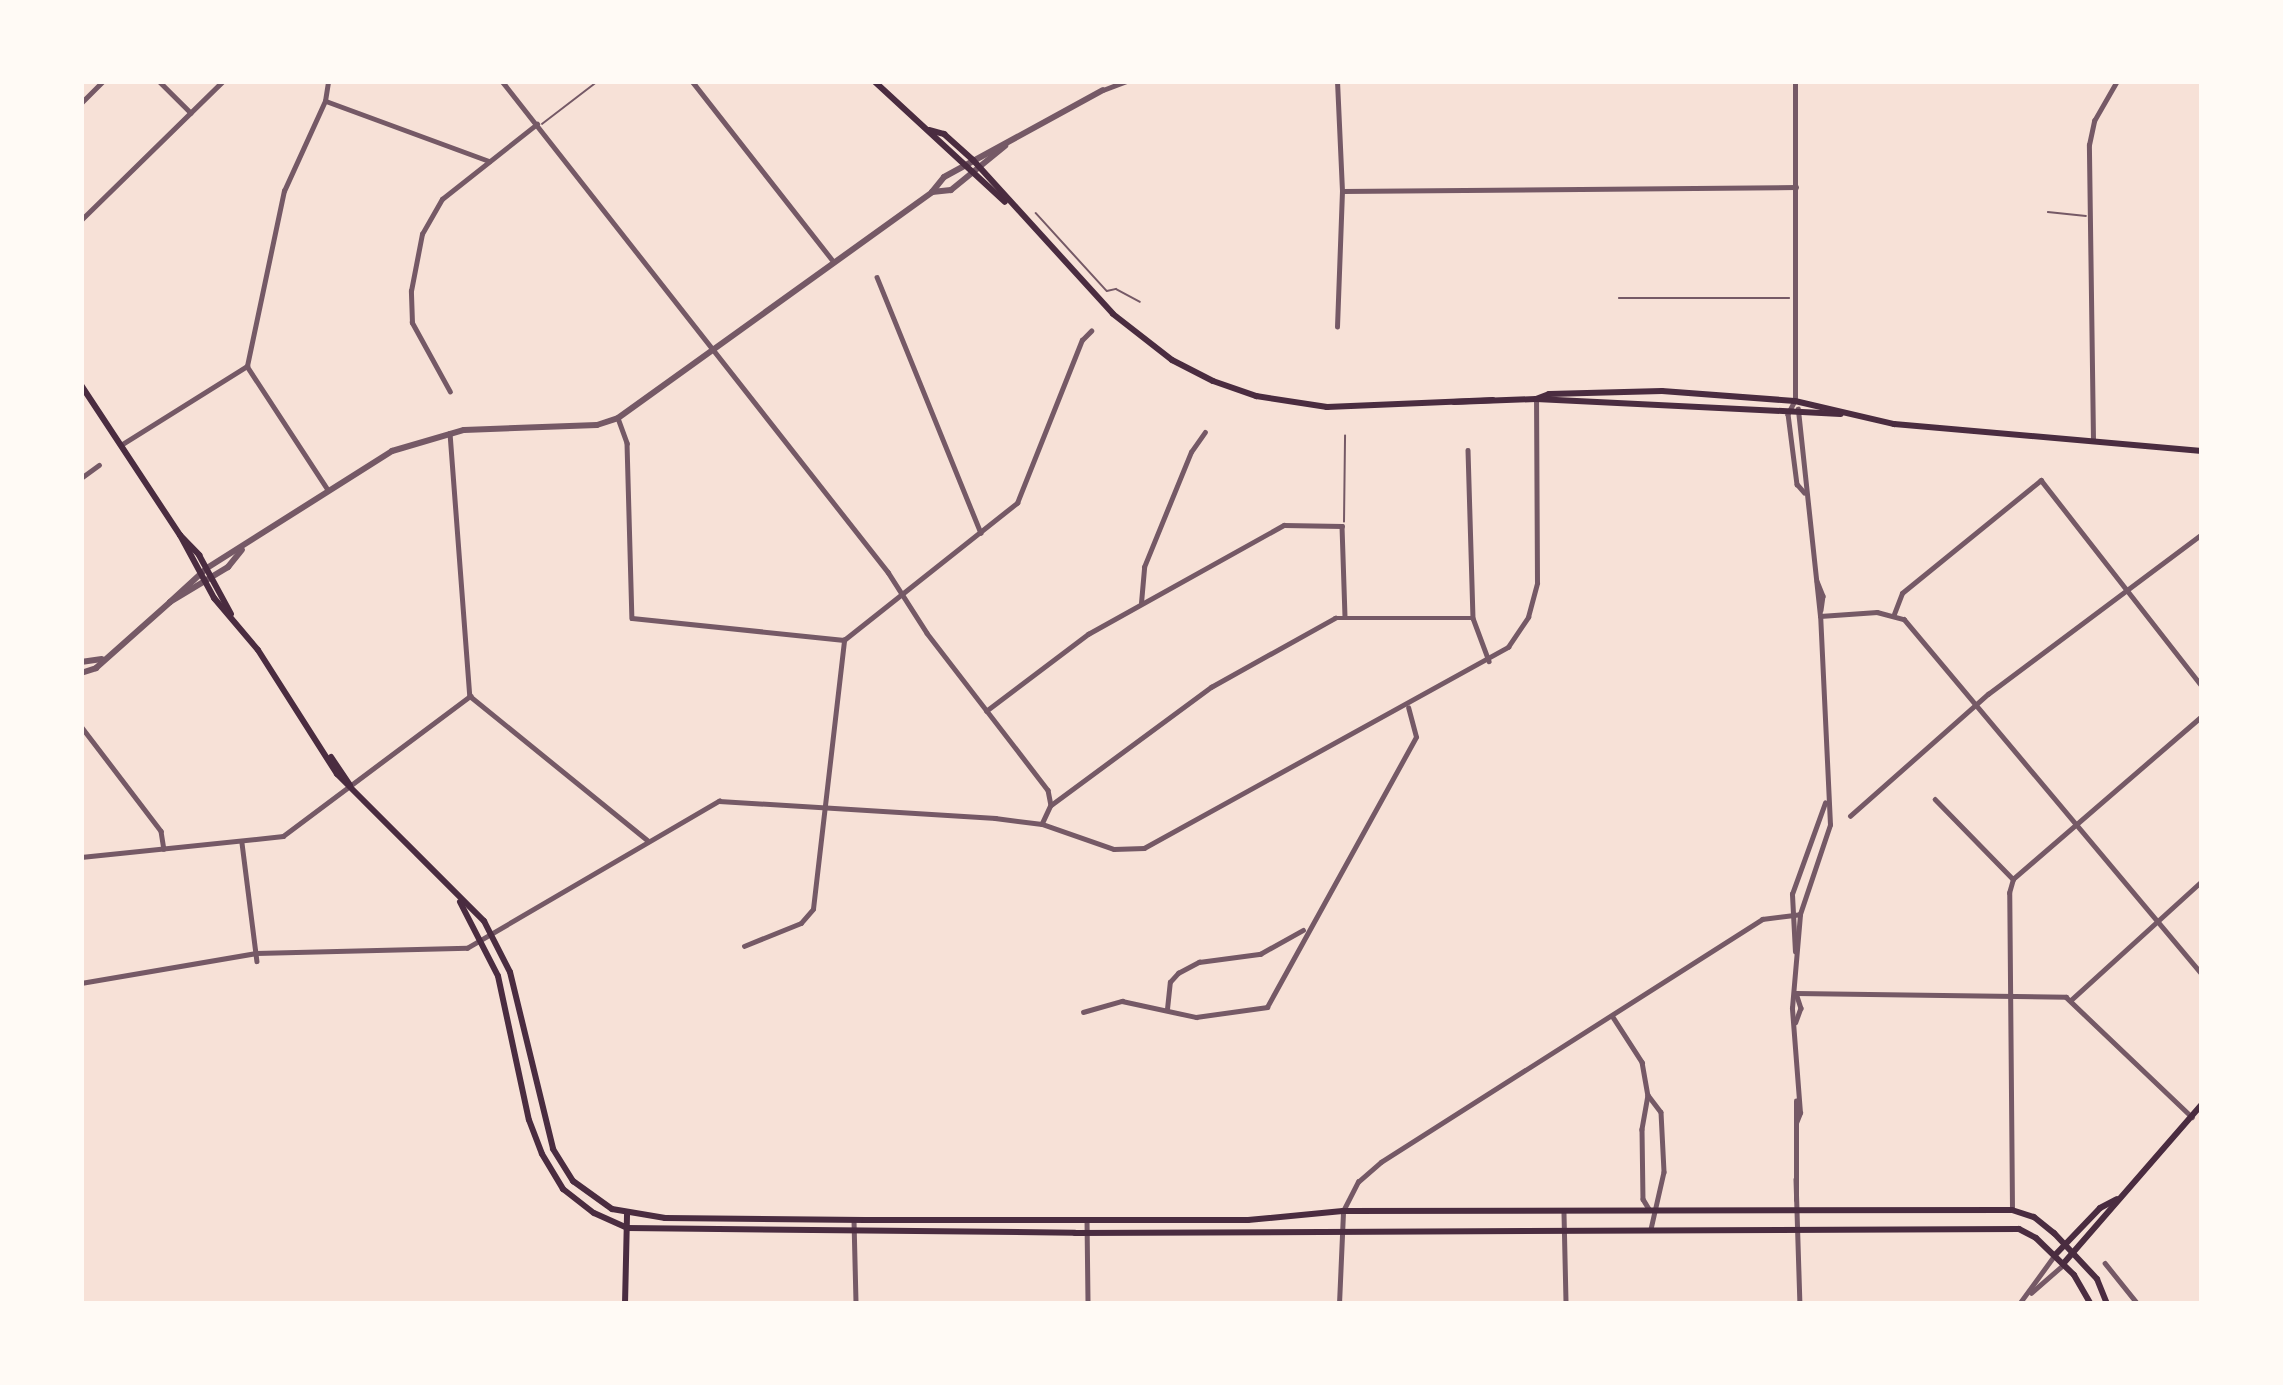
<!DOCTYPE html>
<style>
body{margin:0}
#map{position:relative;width:2283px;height:1385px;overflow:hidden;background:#f7e1d7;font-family:Jost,sans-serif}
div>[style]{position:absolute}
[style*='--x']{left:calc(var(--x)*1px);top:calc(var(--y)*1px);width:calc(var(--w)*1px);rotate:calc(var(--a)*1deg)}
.service>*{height:1.5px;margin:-0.75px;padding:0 0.75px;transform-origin:0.75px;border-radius:0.75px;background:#755966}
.minor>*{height:4.5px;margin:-2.25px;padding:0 2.25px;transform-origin:2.25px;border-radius:2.25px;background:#755966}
.tertiary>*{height:6px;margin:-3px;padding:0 3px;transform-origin:3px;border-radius:3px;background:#755966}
.secondary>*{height:6px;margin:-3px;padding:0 3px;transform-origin:3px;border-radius:3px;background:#4a2c40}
span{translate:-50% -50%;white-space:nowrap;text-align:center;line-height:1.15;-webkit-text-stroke:10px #fffaf5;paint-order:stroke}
.frame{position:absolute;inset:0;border:84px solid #fffaf5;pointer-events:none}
</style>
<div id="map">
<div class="service">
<i style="--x:542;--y:124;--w:71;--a:-37.5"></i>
<i style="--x:2048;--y:212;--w:38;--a:6"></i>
<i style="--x:1036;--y:213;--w:105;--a:47.7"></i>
<i style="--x:1107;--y:291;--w:9;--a:-13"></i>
<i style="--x:1116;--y:289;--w:27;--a:28"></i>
<i style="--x:1619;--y:298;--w:170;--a:0"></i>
<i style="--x:1344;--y:522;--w:86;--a:-89.3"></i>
</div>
<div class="minor">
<i style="--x:159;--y:81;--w:45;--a:45"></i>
<i style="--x:502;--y:81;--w:625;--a:51.83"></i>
<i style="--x:888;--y:572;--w:72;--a:57.4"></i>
<i style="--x:927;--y:633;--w:198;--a:52.4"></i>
<i style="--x:1048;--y:790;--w:15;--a:79"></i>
<i style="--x:1051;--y:805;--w:21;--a:115"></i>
<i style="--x:692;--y:81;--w:229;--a:51.9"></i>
<i style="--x:1876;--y:81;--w:189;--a:0"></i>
<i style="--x:1103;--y:90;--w:25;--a:-21"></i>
<i style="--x:326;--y:101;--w:174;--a:20.2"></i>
<i style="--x:81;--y:103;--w:31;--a:-45"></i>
<i style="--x:1342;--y:191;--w:454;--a:-0.5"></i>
<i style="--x:81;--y:220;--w:199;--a:-44.4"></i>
<i style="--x:877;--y:277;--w:276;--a:67.9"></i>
<i style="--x:1337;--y:327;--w:136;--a:-87.9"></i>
<i style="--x:1342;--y:191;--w:110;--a:-92.6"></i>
<i style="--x:247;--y:366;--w:179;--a:-78.1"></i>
<i style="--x:284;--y:191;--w:99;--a:-65.5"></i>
<i style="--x:325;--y:101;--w:20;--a:-81"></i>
<i style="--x:247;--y:366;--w:148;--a:56.8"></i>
<i style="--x:450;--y:392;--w:79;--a:-118.8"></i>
<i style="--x:412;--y:323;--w:32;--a:-92"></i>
<i style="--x:411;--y:291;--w:58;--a:-79.1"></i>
<i style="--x:422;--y:234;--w:40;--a:-60.3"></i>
<i style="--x:442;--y:199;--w:121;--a:-38.3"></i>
<i style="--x:1795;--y:398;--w:317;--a:-90"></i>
<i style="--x:1795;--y:401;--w:15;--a:118"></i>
<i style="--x:1788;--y:414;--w:71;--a:82.7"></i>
<i style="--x:1797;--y:484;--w:11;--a:49"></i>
<i style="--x:618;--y:418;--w:27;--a:70"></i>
<i style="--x:627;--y:443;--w:175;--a:88.4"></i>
<i style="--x:632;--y:618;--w:213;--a:5.9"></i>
<i style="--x:844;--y:640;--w:221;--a:-38.4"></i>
<i style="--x:1017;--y:503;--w:175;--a:-68.3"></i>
<i style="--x:1082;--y:340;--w:13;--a:-45"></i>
<i style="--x:450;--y:433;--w:264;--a:85.7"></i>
<i style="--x:2093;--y:440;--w:295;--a:-90.8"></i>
<i style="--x:2089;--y:145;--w:25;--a:-78"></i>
<i style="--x:2094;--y:121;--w:46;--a:-60.1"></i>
<i style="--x:121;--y:445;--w:149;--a:-32.1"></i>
<i style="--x:1468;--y:450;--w:168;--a:88.3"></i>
<i style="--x:1473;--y:618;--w:46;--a:69.6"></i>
<i style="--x:81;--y:478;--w:22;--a:-36"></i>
<i style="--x:1817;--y:581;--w:16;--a:68"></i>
<i style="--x:1823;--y:596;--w:14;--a:98"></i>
<i style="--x:1141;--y:603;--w:36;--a:-85"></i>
<i style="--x:1144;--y:567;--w:124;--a:-67.8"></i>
<i style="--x:1191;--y:452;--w:24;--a:-55"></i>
<i style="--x:1894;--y:614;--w:22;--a:-69"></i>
<i style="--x:1902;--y:593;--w:179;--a:-39.1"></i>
<i style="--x:2041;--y:480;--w:261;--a:52"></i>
<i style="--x:1820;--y:616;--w:57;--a:-4"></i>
<i style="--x:1877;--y:612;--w:28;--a:15"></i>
<i style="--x:1904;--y:619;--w:463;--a:50"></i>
<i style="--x:470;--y:696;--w:228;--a:39.1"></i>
<i style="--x:986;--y:711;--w:128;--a:-37"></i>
<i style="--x:1088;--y:634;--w:224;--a:-29.1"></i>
<i style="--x:1284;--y:525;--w:58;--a:1"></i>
<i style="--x:1342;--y:526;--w:91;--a:88.1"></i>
<i style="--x:81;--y:726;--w:132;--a:52.7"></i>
<i style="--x:161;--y:831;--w:18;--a:81"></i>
<i style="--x:1935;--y:799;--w:112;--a:45.7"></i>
<i style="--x:1051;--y:805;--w:199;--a:-36.4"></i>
<i style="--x:1211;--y:687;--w:142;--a:-29.1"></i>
<i style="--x:1335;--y:618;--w:138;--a:0"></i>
<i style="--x:1850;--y:816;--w:184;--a:-41.5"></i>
<i style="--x:1988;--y:694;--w:267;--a:-36.8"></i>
<i style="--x:242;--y:843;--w:119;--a:82.8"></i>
<i style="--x:81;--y:857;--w:203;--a:-5.9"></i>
<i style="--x:283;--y:836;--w:234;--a:-36.8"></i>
<i style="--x:2013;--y:879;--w:250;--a:-40.8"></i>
<i style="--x:744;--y:946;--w:61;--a:-22"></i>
<i style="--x:801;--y:923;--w:18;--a:-49"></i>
<i style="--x:813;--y:909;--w:271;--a:-83.4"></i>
<i style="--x:1795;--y:952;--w:58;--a:-93"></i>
<i style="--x:1792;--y:894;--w:97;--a:-70.1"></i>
<i style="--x:81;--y:983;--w:178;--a:-9.7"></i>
<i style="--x:256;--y:953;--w:211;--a:-1.4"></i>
<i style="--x:467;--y:948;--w:292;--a:-30.3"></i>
<i style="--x:719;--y:801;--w:277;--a:3.5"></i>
<i style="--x:995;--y:818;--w:47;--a:7.3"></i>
<i style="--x:1042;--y:824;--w:76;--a:19.1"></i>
<i style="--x:1114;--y:849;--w:30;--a:-2"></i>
<i style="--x:1144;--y:848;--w:416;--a:-28.9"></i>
<i style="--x:1508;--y:647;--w:36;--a:-56"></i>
<i style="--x:1528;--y:617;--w:35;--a:-75"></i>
<i style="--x:1537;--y:583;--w:184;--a:-90.3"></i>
<i style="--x:1796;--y:993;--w:270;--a:0.8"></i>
<i style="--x:2066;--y:997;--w:174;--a:43.6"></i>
<i style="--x:1796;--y:993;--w:16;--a:72"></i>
<i style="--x:1801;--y:1008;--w:15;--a:110"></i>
<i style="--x:2071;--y:1000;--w:177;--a:-42.3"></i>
<i style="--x:1167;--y:1009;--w:27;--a:-84"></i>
<i style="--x:1170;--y:982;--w:12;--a:-48"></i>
<i style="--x:1178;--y:973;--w:24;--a:-28"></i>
<i style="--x:1199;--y:962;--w:62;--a:-7.5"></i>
<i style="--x:1260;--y:954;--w:49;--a:-29.2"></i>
<i style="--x:1083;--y:1012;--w:41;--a:-15.8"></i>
<i style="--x:1122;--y:1001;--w:76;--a:12.2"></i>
<i style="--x:1196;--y:1017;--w:72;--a:-8"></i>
<i style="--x:1267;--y:1007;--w:308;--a:-61.1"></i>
<i style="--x:1416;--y:737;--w:30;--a:-105"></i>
<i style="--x:1613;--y:1017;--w:54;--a:57.2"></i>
<i style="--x:1642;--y:1062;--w:34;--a:80"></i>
<i style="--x:1648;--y:1095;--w:35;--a:100"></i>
<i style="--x:1642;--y:1129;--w:70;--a:89.2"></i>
<i style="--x:1643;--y:1199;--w:12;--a:59"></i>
<i style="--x:1648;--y:1095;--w:21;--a:53"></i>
<i style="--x:1661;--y:1112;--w:60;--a:87.1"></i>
<i style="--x:1664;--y:1172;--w:58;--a:102.8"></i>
<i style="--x:1796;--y:1123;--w:11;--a:-68"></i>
<i style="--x:1800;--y:1113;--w:105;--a:-94.4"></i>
<i style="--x:1792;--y:1008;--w:94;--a:-85.1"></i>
<i style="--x:1800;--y:914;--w:94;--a:-71.4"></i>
<i style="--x:1830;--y:825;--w:209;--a:-92.7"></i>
<i style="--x:1820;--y:616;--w:208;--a:-96.1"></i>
<i style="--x:1796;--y:1179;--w:125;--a:88.2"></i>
<i style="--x:1796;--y:1200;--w:99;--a:-90"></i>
<i style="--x:2012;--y:1209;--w:316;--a:-90.5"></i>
<i style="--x:2009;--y:893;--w:15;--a:-74"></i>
<i style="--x:1564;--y:1213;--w:91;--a:88.7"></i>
<i style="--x:1087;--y:1219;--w:85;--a:89.3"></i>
<i style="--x:854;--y:1220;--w:84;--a:88.6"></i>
<i style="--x:2105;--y:1263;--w:53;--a:51.2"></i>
<i style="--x:2031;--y:1293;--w:43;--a:-41.2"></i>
<i style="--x:1339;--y:1304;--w:93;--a:-87.5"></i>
<i style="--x:1343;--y:1211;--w:33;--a:-63"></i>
<i style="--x:1358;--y:1182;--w:30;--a:-41"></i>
<i style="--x:1381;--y:1162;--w:452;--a:-32.5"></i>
<i style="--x:1762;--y:919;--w:38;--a:-7"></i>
<i style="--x:2019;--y:1304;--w:59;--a:-53.9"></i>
</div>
<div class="tertiary">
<i style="--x:932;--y:192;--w:19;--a:-6"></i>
<i style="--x:951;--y:190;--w:70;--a:-39.2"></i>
<i style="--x:170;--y:602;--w:50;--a:-42.6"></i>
<i style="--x:207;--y:568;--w:219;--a:-32.3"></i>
<i style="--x:392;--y:451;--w:75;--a:-16.3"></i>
<i style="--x:464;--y:430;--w:133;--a:-2.2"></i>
<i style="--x:597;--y:425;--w:22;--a:-18"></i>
<i style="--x:618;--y:418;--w:387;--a:-35.7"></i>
<i style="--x:932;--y:192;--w:19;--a:-51"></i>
<i style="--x:944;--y:177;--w:181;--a:-28.7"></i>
<i style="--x:81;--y:662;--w:21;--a:-8"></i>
<i style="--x:81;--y:673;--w:16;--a:-18"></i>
<i style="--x:96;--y:668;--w:99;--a:-41.7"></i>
<i style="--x:170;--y:602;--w:68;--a:-31.1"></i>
<i style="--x:228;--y:567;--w:22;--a:-51"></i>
</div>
<div class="secondary">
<i style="--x:874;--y:81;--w:178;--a:42.7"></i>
<i style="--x:929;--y:130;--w:16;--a:15"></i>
<i style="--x:944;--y:134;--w:39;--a:42"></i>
<i style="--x:973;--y:160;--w:208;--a:47.7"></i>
<i style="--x:1113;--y:314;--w:75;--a:37.9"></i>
<i style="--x:1172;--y:360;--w:46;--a:27.1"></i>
<i style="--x:1213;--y:381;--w:46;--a:19.2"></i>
<i style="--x:1256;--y:396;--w:72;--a:8.8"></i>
<i style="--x:1327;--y:407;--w:166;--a:-2.4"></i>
<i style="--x:81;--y:385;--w:180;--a:56.6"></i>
<i style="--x:180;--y:535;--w:28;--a:46"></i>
<i style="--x:199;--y:555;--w:67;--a:61.5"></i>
<i style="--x:1536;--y:399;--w:14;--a:-21"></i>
<i style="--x:1549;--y:394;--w:113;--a:-1.5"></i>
<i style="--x:1662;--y:391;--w:133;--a:4.3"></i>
<i style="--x:1795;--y:401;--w:102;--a:13.1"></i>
<i style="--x:1894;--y:424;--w:309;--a:5"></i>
<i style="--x:1454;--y:402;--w:82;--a:-2.1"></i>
<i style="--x:1536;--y:399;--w:305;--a:2.8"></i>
<i style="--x:180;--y:535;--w:72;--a:61.6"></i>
<i style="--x:214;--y:598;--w:68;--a:49.8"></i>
<i style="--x:258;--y:650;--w:147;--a:57.5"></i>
<i style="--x:337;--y:774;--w:208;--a:45"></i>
<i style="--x:484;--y:921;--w:57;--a:63"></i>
<i style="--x:510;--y:972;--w:182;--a:76.3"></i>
<i style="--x:553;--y:1149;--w:38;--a:58"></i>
<i style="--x:573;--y:1181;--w:48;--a:35.7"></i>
<i style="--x:612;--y:1209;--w:54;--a:9.6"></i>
<i style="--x:665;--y:1218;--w:200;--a:0.6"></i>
<i style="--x:865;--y:1220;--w:383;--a:0"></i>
<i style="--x:1248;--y:1220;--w:95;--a:-5.4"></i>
<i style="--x:1343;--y:1211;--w:669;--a:-0.09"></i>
<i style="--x:2012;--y:1210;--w:23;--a:18"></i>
<i style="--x:2034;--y:1217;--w:26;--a:39"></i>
<i style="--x:2054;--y:1233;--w:63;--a:46.9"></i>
<i style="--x:2097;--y:1279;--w:27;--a:68"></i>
<i style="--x:331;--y:757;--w:34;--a:56"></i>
<i style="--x:460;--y:902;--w:83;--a:62.8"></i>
<i style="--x:498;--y:976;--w:147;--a:77.9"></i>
<i style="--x:529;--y:1120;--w:36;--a:69"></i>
<i style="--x:542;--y:1154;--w:41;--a:59"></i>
<i style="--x:563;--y:1189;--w:39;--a:38"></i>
<i style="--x:594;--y:1213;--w:36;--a:24"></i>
<i style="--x:627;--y:1228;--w:448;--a:0.6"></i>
<i style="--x:1075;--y:1233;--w:944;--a:-0.24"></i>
<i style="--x:2019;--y:1229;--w:19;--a:28"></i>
<i style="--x:2036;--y:1238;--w:53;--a:44.2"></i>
<i style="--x:2074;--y:1275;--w:34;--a:60"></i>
<i style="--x:2055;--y:1255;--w:65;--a:-46.2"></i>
<i style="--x:2100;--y:1208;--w:19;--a:-28"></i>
<i style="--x:2063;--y:1264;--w:212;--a:-49"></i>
<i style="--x:625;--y:1304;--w:91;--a:-88.7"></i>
</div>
<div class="frame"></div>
</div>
